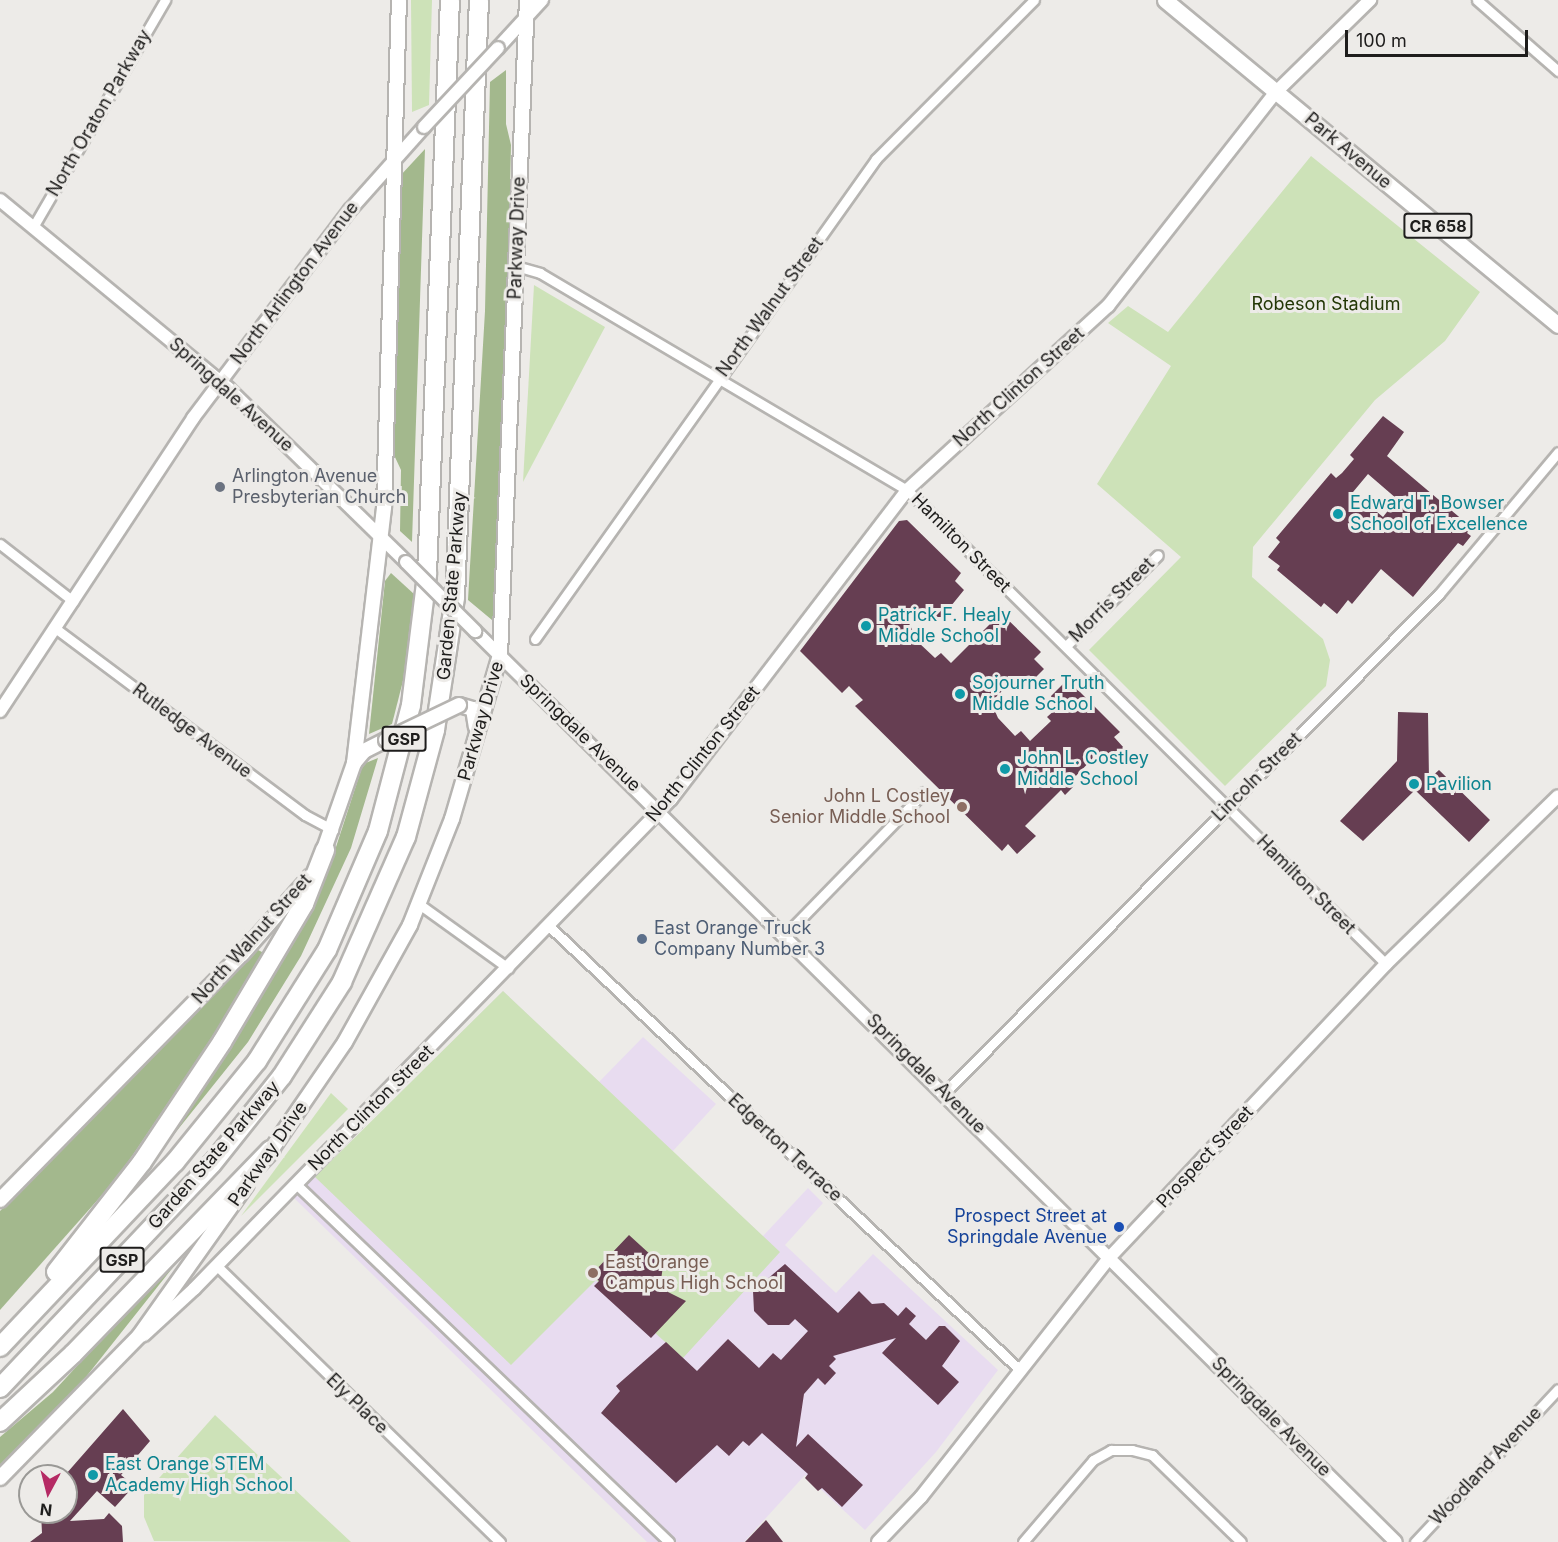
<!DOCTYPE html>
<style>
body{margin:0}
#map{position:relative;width:1558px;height:1542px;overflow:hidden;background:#edebe8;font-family:Inter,sans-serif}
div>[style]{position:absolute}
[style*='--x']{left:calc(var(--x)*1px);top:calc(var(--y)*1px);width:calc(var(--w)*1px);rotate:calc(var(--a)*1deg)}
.education>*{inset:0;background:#e8dcf0}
.green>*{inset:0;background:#cde2b8}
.forest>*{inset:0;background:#a3b88d}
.building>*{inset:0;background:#663e52}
.roads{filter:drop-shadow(2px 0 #b6b4b1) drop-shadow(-2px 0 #b6b4b1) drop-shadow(0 2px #b6b4b1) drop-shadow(0 -2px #b6b4b1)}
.minor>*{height:9px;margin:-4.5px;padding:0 4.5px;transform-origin:4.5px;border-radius:4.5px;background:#fff}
.tertiary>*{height:12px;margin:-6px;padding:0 6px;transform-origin:6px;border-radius:6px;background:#fff}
.secondary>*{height:14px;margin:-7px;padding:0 7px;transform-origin:7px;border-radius:7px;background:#fff}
.primary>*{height:15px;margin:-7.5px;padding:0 7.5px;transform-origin:7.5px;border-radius:7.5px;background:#fff}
.motorway>*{height:18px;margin:-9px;padding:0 9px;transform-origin:9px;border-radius:9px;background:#fff}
.bridges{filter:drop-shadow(2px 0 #b6b4b1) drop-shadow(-2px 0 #b6b4b1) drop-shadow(0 2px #b6b4b1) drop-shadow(0 -2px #b6b4b1)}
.tertiary-bridge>*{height:12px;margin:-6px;padding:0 6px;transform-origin:6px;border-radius:6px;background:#fff}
.secondary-bridge>*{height:14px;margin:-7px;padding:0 7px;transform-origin:7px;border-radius:7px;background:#fff}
.dots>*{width:16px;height:16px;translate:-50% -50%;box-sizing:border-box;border:3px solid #edebe8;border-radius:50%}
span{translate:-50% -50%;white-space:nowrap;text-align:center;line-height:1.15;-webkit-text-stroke:6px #edebe8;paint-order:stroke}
.shield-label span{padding:2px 4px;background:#edebe8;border:2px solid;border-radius:4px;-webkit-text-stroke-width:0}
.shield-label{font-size:16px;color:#1e1d1c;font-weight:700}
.street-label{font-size:18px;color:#1e1d1c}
.park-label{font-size:18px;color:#233706}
.worship-label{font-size:18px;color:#5b616d}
.left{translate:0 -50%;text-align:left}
.culture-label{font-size:18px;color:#0d838f}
.education-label{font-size:18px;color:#785e54}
.right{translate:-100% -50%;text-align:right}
.service-label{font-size:18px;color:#4e5e75}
.transit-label{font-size:18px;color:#164399}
.north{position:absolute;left:18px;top:1464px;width:60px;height:60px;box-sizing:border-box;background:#edebe8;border:2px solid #9a9996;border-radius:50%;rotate:187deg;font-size:16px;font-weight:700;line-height:24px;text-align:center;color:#1e1d1c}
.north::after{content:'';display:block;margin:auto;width:21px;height:27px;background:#b52a64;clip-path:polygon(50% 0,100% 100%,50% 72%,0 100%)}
.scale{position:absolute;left:1345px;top:30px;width:183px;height:27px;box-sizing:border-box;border:3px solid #1e1d1c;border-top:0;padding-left:8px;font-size:18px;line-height:21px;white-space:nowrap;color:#1e1d1c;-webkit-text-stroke:4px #edebe8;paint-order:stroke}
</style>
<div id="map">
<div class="education">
<i style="clip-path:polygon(503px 991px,599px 1082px,643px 1037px,716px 1104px,672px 1152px,763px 1236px,808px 1188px,823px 1203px,785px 1245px,836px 1293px,873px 1254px,998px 1370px,936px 1452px,865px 1530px,805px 1475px,744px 1542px,647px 1542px,294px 1198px)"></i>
</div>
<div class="green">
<i style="clip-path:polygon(411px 0,432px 0,429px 105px,412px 112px)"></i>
<i style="clip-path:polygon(1311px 156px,1480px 292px,1445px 341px,1375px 400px,1253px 547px,1252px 577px,1323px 639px,1330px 660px,1326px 686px,1225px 786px,1089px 650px,1181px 557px,1097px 484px,1171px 366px,1108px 323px,1128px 306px,1168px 332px)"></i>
<i style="clip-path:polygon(534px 285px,605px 327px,523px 482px)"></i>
<i style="clip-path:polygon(503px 991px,780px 1252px,683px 1358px,596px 1280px,511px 1365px,315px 1177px)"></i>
<i style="clip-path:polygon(331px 1093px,348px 1109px,241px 1216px)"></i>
<i style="clip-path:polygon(215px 1415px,351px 1542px,154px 1541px,144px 1517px,144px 1495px)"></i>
</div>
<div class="forest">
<i style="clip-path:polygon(506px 70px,506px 124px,511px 145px,506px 370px,496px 612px,492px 620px,468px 600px,485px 311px,490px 82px)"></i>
<i style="clip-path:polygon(425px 149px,412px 542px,400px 531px,401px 470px,394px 455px,400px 176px)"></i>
<i style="clip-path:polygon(391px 573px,414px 594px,406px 669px,392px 724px,369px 734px,385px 581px)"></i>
<i style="clip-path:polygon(378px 758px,351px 848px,301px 956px,248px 1042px,151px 1163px,305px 916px,336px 847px,363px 764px)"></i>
<i style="clip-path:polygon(258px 950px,268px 955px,118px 1177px,0 1310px,0 1211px)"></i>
<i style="clip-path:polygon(201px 1232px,78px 1387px,0 1468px,0 1437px,53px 1392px)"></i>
</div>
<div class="building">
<i style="clip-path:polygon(evenodd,1383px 416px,1404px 432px,1387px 456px,1471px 527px,1467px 533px,1471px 536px,1463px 546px,1458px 543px,1413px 597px,1381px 569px,1352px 604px,1348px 600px,1337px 614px,1324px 603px,1321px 607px,1277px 570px,1280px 566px,1268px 557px,1280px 542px,1276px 538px,1331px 473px,1336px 478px,1342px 473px,1354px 459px,1350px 455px,1383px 416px,1368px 474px,1397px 499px,1383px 517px,1353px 492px,1368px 474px)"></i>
<i style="clip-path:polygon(907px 520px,961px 573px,955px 581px,964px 590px,942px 617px,906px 617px,918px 642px,935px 658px,941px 653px,951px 663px,1001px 613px,1041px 652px,1034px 659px,1044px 669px,1028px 685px,1017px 676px,991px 702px,998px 718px,1015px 736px,1021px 731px,1030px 741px,1051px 721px,1047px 717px,1056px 709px,1051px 696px,1064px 683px,1071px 683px,1120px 732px,1114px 737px,1124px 748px,1107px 764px,1097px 754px,1071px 781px,1075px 785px,1065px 795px,1061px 790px,1025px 826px,1036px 836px,1017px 854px,1008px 844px,1002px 851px,855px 706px,863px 700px,849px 686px,842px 693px,800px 651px,899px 521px)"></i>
<i style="clip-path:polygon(1398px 712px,1428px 713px,1429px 779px,1439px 770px,1490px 820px,1469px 842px,1415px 790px,1363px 841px,1340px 821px,1397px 761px)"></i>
<i style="clip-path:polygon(629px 1235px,663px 1266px,661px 1280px,668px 1292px,686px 1301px,651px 1338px,594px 1286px,599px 1281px,592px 1274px)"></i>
<i style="clip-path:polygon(785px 1264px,838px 1313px,859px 1291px,872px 1304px,884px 1303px,898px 1316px,906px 1307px,916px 1316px,909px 1324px,926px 1340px,939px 1326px,945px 1326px,960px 1341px,942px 1366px,959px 1382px,938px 1405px,882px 1353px,896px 1338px,833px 1356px,836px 1359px,829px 1366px,836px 1373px,825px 1385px,818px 1378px,804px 1394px,796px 1447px,808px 1434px,863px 1485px,842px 1507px,822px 1488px,818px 1491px,805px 1478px,808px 1474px,762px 1433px,749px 1446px,743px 1441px,729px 1456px,717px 1445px,676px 1483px,601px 1413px,620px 1391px,616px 1386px,666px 1342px,697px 1371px,728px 1339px,759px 1368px,773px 1353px,781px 1360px,808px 1331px,795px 1319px,789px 1325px,768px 1325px,754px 1311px,753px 1291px)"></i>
<i style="clip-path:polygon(123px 1409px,150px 1441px,121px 1475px,134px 1486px,115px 1507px,97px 1491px,70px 1521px,104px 1519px,109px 1513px,122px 1526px,123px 1542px,30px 1542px,42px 1533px,41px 1512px,66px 1512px,66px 1474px)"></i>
<i style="clip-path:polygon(766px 1520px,783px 1542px,745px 1542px)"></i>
</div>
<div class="roads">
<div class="minor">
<i style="--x:1477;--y:0;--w:108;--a:41.2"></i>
<i style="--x:33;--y:227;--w:263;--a:-59.8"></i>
<i style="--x:516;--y:266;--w:25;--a:16"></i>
<i style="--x:540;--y:273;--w:426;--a:30.6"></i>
<i style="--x:907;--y:490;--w:674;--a:44.7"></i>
<i style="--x:0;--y:544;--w:93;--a:38"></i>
<i style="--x:55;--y:628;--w:312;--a:36.8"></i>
<i style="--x:305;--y:815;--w:32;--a:28"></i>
<i style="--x:535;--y:639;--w:589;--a:-54.61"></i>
<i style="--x:876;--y:159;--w:224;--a:-45.2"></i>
<i style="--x:1066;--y:646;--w:129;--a:-44.7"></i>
<i style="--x:419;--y:904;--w:110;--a:35.7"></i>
<i style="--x:550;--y:927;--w:646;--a:43.31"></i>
<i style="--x:785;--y:935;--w:199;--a:-45.8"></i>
<i style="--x:945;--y:1092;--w:701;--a:-45.23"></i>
<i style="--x:1439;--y:594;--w:185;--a:-50"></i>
<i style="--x:296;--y:1184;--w:517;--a:43.82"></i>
<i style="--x:216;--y:1265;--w:397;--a:44.3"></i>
<i style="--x:1023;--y:1542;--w:108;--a:-49.5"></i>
<i style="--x:1093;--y:1460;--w:21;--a:-29"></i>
<i style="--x:1111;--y:1450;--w:21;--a:0"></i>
<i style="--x:1132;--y:1450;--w:21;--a:14"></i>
<i style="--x:1152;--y:1455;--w:124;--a:44.3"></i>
<i style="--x:1415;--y:1542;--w:209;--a:-46.9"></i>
</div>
<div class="tertiary">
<i style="--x:498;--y:48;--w:65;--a:-47.5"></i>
<i style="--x:0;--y:200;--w:296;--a:39.5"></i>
<i style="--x:228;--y:388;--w:249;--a:44.3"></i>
<i style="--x:475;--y:631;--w:1295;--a:44.69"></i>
<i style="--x:0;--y:711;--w:351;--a:-56.6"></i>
<i style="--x:193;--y:418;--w:261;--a:-53"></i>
<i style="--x:350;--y:210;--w:111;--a:-48.3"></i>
<i style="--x:144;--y:1335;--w:68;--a:-42.6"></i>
<i style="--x:194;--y:1289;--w:684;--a:-45.77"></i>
<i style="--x:671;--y:799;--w:389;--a:-52.6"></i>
<i style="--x:907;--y:490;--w:273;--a:-42.5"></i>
<i style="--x:1108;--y:306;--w:272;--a:-51.9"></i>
<i style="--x:1276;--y:92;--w:132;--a:-44.4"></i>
<i style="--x:878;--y:1542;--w:62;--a:-46.3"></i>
<i style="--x:921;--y:1497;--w:305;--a:-51.8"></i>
<i style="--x:1110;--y:1257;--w:403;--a:-46.7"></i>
<i style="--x:1386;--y:964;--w:240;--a:-44.3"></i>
</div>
<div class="secondary">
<i style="--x:459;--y:705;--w:15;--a:16"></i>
<i style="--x:473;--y:709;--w:18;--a:81"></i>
<i style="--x:354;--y:763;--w:16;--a:-50"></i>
<i style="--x:364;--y:751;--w:25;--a:-27"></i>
<i style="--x:321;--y:858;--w:101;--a:-70.8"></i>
<i style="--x:354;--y:763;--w:258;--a:-83.3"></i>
<i style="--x:384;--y:507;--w:507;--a:-88.31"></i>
<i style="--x:267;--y:1156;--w:138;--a:-55.6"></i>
<i style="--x:345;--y:1042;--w:134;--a:-60.9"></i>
<i style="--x:410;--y:925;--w:114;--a:-68.4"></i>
<i style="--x:452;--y:819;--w:171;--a:-73.7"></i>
<i style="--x:500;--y:655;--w:656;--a:-87.64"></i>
<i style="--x:0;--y:1200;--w:345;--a:-45.5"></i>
<i style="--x:242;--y:954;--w:103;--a:-48.6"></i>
<i style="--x:0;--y:1478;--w:199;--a:-45.6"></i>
<i style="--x:139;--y:1336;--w:186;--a:-54.6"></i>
</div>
<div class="primary">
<i style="--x:1165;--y:0;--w:510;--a:39.59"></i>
</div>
<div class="motorway">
<i style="--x:56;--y:1272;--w:140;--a:-52"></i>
<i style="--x:142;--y:1162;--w:144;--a:-56.3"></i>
<i style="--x:222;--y:1042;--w:161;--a:-59.3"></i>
<i style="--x:304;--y:904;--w:58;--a:-68.7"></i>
<i style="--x:0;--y:1347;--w:255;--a:-46.6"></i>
<i style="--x:175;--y:1162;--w:130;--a:-50.9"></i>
<i style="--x:257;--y:1061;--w:131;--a:-57.8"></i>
<i style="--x:327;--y:950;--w:129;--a:-66.8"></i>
<i style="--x:378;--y:831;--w:130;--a:-75.3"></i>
<i style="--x:411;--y:705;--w:132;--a:-83"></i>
<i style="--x:427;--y:574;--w:574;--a:-87.71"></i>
<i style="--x:0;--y:1388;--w:308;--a:-46.6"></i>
<i style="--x:212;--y:1164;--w:112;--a:-51.5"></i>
<i style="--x:282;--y:1076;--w:112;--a:-57.4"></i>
<i style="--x:342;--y:982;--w:158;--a:-66.2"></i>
<i style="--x:406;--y:837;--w:111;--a:-74.8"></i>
<i style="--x:435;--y:730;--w:134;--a:-81.4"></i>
<i style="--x:455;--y:597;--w:597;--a:-87.7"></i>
<i style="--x:0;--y:1422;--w:100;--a:-43"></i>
<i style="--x:73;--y:1354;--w:284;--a:-45.9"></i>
</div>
</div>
<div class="bridges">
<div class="tertiary-bridge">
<i style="--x:424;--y:127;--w:108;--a:-46.9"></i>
<i style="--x:406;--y:562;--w:98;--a:45"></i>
</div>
<div class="secondary-bridge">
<i style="--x:386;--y:740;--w:81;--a:-25.6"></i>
</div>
</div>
<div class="dots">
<i style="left:220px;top:487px;background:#6b7280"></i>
<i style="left:1338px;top:514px;background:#0f9aa8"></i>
<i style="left:866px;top:626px;background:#0f9aa8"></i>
<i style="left:960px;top:694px;background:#0f9aa8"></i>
<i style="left:1005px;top:769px;background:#0f9aa8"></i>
<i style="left:1414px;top:784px;background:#0f9aa8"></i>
<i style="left:962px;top:807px;background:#8d6e63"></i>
<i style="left:642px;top:939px;background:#5c6f8a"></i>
<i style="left:1119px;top:1227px;background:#1a4fb4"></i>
<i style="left:593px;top:1273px;background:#8d6e63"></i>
<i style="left:93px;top:1475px;background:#0f9aa8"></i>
</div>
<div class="shield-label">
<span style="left:1438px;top:226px">CR 658</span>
<span style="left:404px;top:739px">GSP</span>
<span style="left:122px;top:1260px">GSP</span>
</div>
<div class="street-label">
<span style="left:99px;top:113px;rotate:-60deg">North Oraton Parkway</span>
<span style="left:1348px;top:151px;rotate:40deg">Park Avenue</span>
<span style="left:517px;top:238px;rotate:-88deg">Parkway Drive</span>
<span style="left:295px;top:283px;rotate:-53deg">North Arlington Avenue</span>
<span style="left:770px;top:307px;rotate:-54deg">North Walnut Street</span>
<span style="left:1019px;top:387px;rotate:-42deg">North Clinton Street</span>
<span style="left:231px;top:395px;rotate:42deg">Springdale Avenue</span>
<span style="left:961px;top:543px;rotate:45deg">Hamilton Street</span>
<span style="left:452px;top:586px;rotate:-85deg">Garden State Parkway</span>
<span style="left:1112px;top:600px;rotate:-45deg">Morris Street</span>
<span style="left:481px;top:721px;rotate:-74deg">Parkway Drive</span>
<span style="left:192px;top:731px;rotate:37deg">Rutledge Avenue</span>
<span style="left:580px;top:733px;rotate:44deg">Springdale Avenue</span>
<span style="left:703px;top:754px;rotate:-51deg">North Clinton Street</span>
<span style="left:1257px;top:777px;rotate:-45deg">Lincoln Street</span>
<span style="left:1306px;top:885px;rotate:45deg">Hamilton Street</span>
<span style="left:252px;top:939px;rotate:-48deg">North Walnut Street</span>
<span style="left:926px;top:1074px;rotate:45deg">Springdale Avenue</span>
<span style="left:371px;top:1108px;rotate:-45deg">North Clinton Street</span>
<span style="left:785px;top:1148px;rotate:43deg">Edgerton Terrace</span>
<span style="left:268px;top:1154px;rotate:-55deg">Parkway Drive</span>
<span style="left:214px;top:1155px;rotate:-49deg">Garden State Parkway</span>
<span style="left:1205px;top:1157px;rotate:-47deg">Prospect Street</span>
<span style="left:357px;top:1404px;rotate:44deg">Ely Place</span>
<span style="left:1271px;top:1417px;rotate:45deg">Springdale Avenue</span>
<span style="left:1486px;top:1466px;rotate:-47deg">Woodland Avenue</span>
</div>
<div class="park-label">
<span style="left:1326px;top:304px">Robeson Stadium</span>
</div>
<div class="worship-label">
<span class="left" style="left:232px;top:487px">Arlington Avenue<br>Presbyterian Church</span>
</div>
<div class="culture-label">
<span class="left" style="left:1350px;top:514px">Edward T. Bowser<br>School of Excellence</span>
<span class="left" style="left:878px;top:626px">Patrick F. Healy<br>Middle School</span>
<span class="left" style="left:972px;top:694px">Sojourner Truth<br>Middle School</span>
<span class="left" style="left:1017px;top:769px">John L. Costley<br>Middle School</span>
<span class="left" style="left:1426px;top:784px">Pavilion</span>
<span class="left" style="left:105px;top:1475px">East Orange STEM<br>Academy High School</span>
</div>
<div class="education-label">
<span class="right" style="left:950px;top:807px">John L Costley<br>Senior Middle School</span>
<span class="left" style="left:605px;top:1273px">East Orange<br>Campus High School</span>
</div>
<div class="service-label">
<span class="left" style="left:654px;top:939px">East Orange Truck<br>Company Number 3</span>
</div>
<div class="transit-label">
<span class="right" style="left:1107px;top:1227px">Prospect Street at<br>Springdale Avenue</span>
</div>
<div class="north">N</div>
<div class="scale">100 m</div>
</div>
